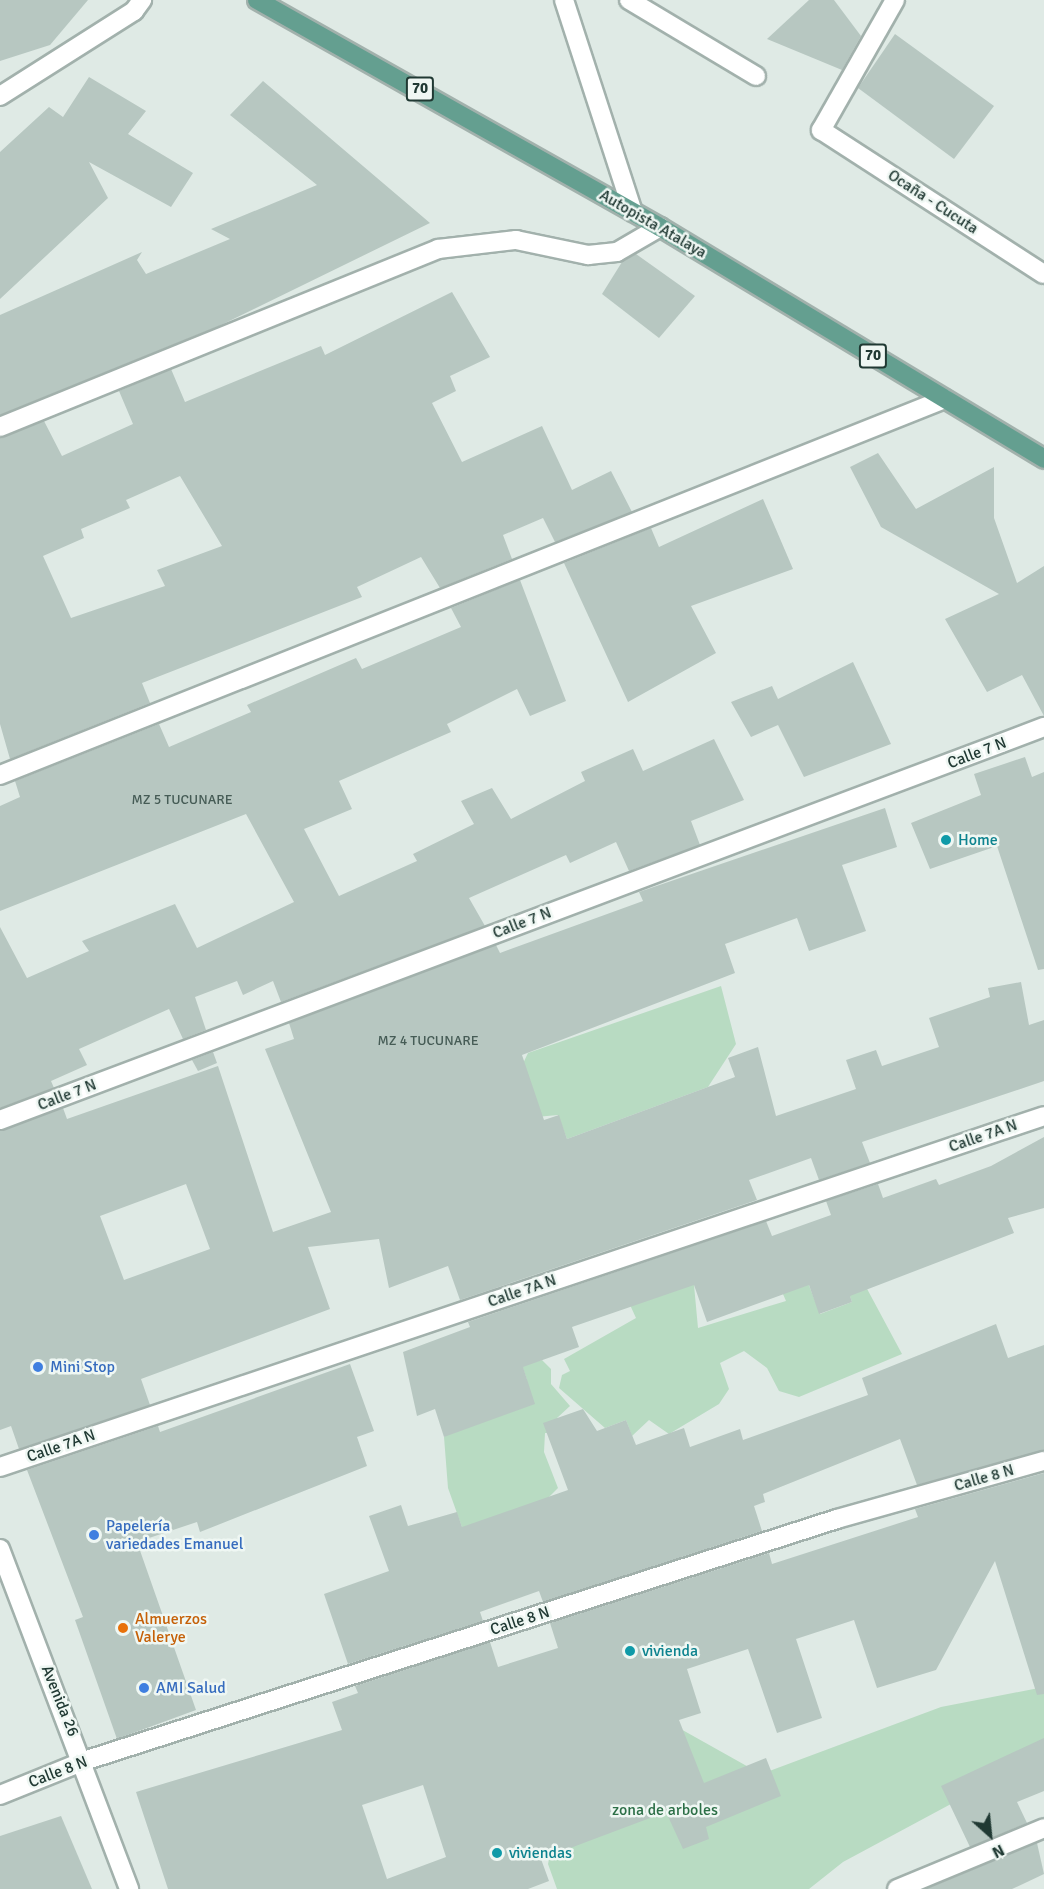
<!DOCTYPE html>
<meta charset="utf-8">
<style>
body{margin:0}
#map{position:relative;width:1044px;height:1889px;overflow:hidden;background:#dfeae5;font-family:Signika,sans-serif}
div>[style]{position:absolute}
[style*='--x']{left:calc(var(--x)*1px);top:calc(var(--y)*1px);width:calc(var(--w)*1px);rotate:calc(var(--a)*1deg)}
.green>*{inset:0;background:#b8dbc2}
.building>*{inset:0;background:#b7c7c1}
.roads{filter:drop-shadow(2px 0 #a2b1ac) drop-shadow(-2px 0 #a2b1ac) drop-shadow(0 2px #a2b1ac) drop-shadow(0 -2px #a2b1ac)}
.street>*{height:18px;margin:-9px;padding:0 9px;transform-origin:9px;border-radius:9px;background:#fff}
.secondary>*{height:18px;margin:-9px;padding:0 9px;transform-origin:9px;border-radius:9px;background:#fff}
.primary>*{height:18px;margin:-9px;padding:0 9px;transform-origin:9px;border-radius:9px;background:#649f90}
.dots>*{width:16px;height:16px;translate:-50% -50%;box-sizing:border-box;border:3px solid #eff7f3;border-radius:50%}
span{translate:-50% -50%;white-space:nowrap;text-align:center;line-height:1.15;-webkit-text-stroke:5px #eff7f3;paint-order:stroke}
.number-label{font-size:14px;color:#465c56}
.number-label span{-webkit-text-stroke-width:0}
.shield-label span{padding:2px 4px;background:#eff7f3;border:2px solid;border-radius:4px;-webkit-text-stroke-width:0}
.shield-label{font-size:15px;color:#203933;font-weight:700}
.street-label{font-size:16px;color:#203933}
.culture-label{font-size:16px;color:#0d838f}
.left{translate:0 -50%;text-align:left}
.shop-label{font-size:16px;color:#366cbe}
.food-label{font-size:16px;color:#c56008}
.park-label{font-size:16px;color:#2c6f47}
.north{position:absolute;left:960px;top:1805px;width:60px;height:60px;-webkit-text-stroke:4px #eff7f3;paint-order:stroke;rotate:153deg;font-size:16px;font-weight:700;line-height:24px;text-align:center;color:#203933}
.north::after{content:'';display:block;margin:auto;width:21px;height:27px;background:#203933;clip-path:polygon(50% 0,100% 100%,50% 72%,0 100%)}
</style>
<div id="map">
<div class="green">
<i style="clip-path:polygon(721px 986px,736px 1044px,708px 1087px,567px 1139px,558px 1115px,525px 1118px,516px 1078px,528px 1053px)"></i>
<i style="clip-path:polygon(800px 1262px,820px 1314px,852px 1302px,843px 1277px,858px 1272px,902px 1354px,799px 1397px,779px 1391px,767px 1368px,744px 1351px,720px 1363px,729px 1389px,719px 1404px,669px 1434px,649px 1420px,632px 1436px,626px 1420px,605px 1428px,559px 1388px,562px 1375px,570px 1371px,564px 1359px,636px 1318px,620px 1283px,694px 1285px,698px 1328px,786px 1301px,771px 1266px)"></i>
<i style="clip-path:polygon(542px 1360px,551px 1369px,551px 1384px,570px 1406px,557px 1418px,562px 1433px,545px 1433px,544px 1452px,558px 1488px,477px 1569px,448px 1488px,444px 1437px,527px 1380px,522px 1365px)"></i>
<i style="clip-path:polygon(1044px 1687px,1044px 1754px,843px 1862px,809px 1889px,557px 1889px,548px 1864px,571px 1757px,670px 1723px,761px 1774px,941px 1707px)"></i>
</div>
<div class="building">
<i style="clip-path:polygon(0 0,88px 0,50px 45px,0 61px)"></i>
<i style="clip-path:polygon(809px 0,834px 0,861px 36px,842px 70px,767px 39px)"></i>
<i style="clip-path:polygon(895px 34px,994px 106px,954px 159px,858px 88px)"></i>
<i style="clip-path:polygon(89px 77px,146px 111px,128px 134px,193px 173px,171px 207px,89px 162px,108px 198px,0 299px,0 152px,49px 107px,63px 117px)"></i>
<i style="clip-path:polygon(263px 81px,430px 223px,219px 326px,0 415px,0 315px,142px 252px,137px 260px,146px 274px,230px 239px,211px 229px,317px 185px,230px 115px)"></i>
<i style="clip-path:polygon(636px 254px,695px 296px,659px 338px,602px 294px,622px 262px)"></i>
<i style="clip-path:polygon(evenodd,452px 292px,490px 357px,450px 376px,456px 391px,432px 403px,462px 462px,542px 426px,572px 490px,611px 471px,632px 512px,555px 542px,543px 518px,503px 535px,512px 559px,440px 588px,421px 557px,357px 587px,362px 597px,142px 683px,150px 703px,10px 759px,0 724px,0 438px,44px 421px,62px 456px,133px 424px,119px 391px,171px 369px,185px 402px,321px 346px,325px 355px,452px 292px,180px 476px,222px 546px,157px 570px,165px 586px,71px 618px,43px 556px,84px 538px,81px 529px,130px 508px,126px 500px,180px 476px)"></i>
<i style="clip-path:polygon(878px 453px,916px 509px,994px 467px,994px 518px,1017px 583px,1044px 566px,1044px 716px,1022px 675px,987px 692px,945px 619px,999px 594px,881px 527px,850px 467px)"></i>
<i style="clip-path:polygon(763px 499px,793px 569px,691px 606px,716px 653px,628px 702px,564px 563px,651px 528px,659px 547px)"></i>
<i style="clip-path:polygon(520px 580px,566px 701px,530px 716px,517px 689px,447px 724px,451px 732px,339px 781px,352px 809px,304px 829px,339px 896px,417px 861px,413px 854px,474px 824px,461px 801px,492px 788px,511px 819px,585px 781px,581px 772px,633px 749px,643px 771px,714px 739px,744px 800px,691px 821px,700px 845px,629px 871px,616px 842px,570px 863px,566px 855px,469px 898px,485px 926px,281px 1002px,273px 981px,243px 995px,237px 981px,195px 997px,206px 1030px,183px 1039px,169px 1009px,79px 1049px,87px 1065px,51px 1081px,54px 1088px,0 1108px,0 927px,27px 978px,89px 951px,82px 941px,175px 904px,197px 948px,294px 902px,246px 814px,0 911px,0 806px,20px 797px,15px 781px,159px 724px,169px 747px,251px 712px,247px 705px,356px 658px,362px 669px,461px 627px,451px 608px)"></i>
<i style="clip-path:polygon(853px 662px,891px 744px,804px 777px,778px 725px,751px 737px,731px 702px,772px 686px,778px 699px)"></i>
<i style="clip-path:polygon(1025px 757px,1032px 777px,1044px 772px,1044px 969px,1038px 970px,997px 846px,930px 869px,911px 823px,981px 795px,974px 774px)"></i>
<i style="clip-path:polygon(evenodd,885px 808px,897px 847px,842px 865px,866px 931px,809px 951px,797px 918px,725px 944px,735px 973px,522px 1055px,544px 1120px,559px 1115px,567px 1139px,735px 1077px,728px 1058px,758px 1047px,776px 1116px,856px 1089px,846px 1060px,876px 1050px,882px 1066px,939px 1047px,929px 1018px,990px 997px,988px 988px,1021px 982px,1029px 1025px,1044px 1020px,1044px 1081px,862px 1142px,870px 1163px,819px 1180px,811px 1158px,749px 1180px,757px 1200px,460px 1300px,448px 1266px,389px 1288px,379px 1239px,308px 1247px,330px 1309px,141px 1379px,150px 1405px,19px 1449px,11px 1426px,0 1430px,0 1131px,63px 1108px,67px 1119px,218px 1066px,273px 1232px,331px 1212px,265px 1049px,294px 1039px,289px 1023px,496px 945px,500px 953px,643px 901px,639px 892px,885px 808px,186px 1184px,210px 1249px,124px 1280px,100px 1216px,186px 1184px)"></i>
<i style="clip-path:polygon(213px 1052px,217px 1063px,198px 1071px,192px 1060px)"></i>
<i style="clip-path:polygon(1044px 1137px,1044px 1208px,1008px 1218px,1014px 1233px,850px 1296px,852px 1302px,819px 1314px,809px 1285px,707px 1322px,694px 1285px,572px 1327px,579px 1347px,523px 1367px,535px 1404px,444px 1437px,435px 1409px,417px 1416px,403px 1352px,470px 1327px,468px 1322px,766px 1221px,772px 1236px,831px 1215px,826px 1201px,878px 1184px,883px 1198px,936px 1179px,939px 1185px,991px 1166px)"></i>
<i style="clip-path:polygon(996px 1324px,1008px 1358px,1044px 1345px,1044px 1450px,917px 1485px,900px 1439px,763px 1494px,765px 1502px,754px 1506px,762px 1531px,543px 1602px,539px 1591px,480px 1612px,483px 1621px,348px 1664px,324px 1594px,389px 1571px,369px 1516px,401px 1505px,408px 1526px,457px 1512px,462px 1527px,568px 1490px,543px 1423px,583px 1409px,597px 1431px,626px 1420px,636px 1445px,684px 1428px,690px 1447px,740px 1429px,743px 1440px,868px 1395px,862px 1378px)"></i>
<i style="clip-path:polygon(350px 1364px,374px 1431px,357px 1437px,367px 1466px,200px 1532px,197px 1522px,137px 1542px,196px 1710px,117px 1739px,75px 1620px,83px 1617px,27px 1470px,158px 1426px,160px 1432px)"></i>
<i style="clip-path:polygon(evenodd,1044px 1473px,1044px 1694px,1037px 1695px,995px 1561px,936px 1670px,877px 1688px,854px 1620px,796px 1639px,822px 1718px,777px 1733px,748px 1649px,687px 1669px,701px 1713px,679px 1720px,704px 1783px,766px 1758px,781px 1796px,706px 1827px,709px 1839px,683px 1849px,666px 1812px,541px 1859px,549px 1881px,528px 1889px,168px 1889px,136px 1792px,342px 1730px,332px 1702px,358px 1693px,355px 1686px,490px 1642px,498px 1667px,558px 1648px,550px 1623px,769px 1553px,772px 1564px,918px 1517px,915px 1509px,1044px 1473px,423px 1785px,446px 1857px,387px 1879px,362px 1805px,423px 1785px)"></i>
<i style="clip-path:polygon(1044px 1738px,1044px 1791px,1017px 1802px,1027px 1823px,970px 1847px,941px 1786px)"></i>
<i style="clip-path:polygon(61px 1816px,92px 1889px,0 1889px,0 1836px)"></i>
<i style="clip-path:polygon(1037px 1843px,1044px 1874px,1012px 1889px,926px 1889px)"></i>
</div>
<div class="roads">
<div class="street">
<i style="--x:564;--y:0;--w:223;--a:72"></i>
<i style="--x:629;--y:0;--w:148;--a:30.9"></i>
<i style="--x:895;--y:0;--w:150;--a:119.6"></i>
<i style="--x:821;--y:130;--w:265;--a:32.9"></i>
<i style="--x:0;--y:96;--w:159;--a:-32.4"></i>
<i style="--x:134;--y:11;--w:14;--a:-54"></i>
<i style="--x:0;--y:427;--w:473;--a:-22.1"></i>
<i style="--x:438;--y:249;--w:79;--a:-6.6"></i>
<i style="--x:516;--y:240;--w:74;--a:11.8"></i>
<i style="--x:588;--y:255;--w:29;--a:-6"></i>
<i style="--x:617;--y:252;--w:50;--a:-30.2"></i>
<i style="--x:0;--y:775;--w:1017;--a:-21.7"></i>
<i style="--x:0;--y:1120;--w:1116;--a:-20.63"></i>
<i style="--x:0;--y:1467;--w:1101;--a:-18.58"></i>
<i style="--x:84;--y:1761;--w:791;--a:-17.82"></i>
<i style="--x:837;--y:1519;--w:215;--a:-15.7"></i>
<i style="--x:897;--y:1889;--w:159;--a:-22.5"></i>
</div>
<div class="secondary">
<i style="--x:0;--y:1549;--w:364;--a:69.2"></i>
<i style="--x:0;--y:1795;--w:91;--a:-22"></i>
</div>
<div class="primary">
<i style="--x:257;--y:0;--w:463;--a:29.4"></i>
<i style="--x:660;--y:227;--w:449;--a:31.1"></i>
</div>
</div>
<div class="dots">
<i style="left:946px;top:840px;background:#0f9aa8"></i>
<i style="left:38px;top:1367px;background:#3f7fe0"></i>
<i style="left:94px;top:1535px;background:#3f7fe0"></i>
<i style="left:123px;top:1628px;background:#e8710a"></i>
<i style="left:630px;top:1651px;background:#0f9aa8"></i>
<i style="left:144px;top:1688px;background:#3f7fe0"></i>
<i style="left:497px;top:1853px;background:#0f9aa8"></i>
</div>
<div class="number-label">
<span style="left:182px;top:800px">MZ 5 TUCUNARE</span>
<span style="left:428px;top:1041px">MZ 4 TUCUNARE</span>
</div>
<div class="shield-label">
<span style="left:420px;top:89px">70</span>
<span style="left:873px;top:356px">70</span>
</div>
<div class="street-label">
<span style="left:933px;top:202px;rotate:33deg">Ocaña - Cucuta</span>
<span style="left:653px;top:224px;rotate:30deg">Autopista Atalaya</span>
<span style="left:977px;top:753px;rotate:-21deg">Calle 7 N</span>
<span style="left:522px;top:923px;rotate:-21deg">Calle 7 N</span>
<span style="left:67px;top:1095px;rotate:-21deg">Calle 7 N</span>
<span style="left:983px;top:1136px;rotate:-19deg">Calle 7A N</span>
<span style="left:522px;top:1291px;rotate:-19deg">Calle 7A N</span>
<span style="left:61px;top:1446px;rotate:-19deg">Calle 7A N</span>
<span style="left:984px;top:1478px;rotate:-16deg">Calle 8 N</span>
<span style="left:520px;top:1621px;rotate:-18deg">Calle 8 N</span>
<span style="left:60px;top:1701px;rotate:68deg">Avenida 26</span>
<span style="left:58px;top:1772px;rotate:-21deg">Calle 8 N</span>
</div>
<div class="culture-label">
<span class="left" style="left:958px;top:840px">Home</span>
<span class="left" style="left:642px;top:1651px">vivienda</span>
<span class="left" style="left:509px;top:1853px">viviendas</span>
</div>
<div class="shop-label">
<span class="left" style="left:50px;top:1367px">Mini Stop</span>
<span class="left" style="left:106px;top:1535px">Papelería<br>variedades Emanuel</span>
<span class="left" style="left:156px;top:1688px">AMI Salud</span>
</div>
<div class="food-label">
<span class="left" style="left:135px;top:1628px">Almuerzos<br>Valerye</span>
</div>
<div class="park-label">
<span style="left:665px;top:1810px">zona de arboles</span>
</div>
<div class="north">N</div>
</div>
